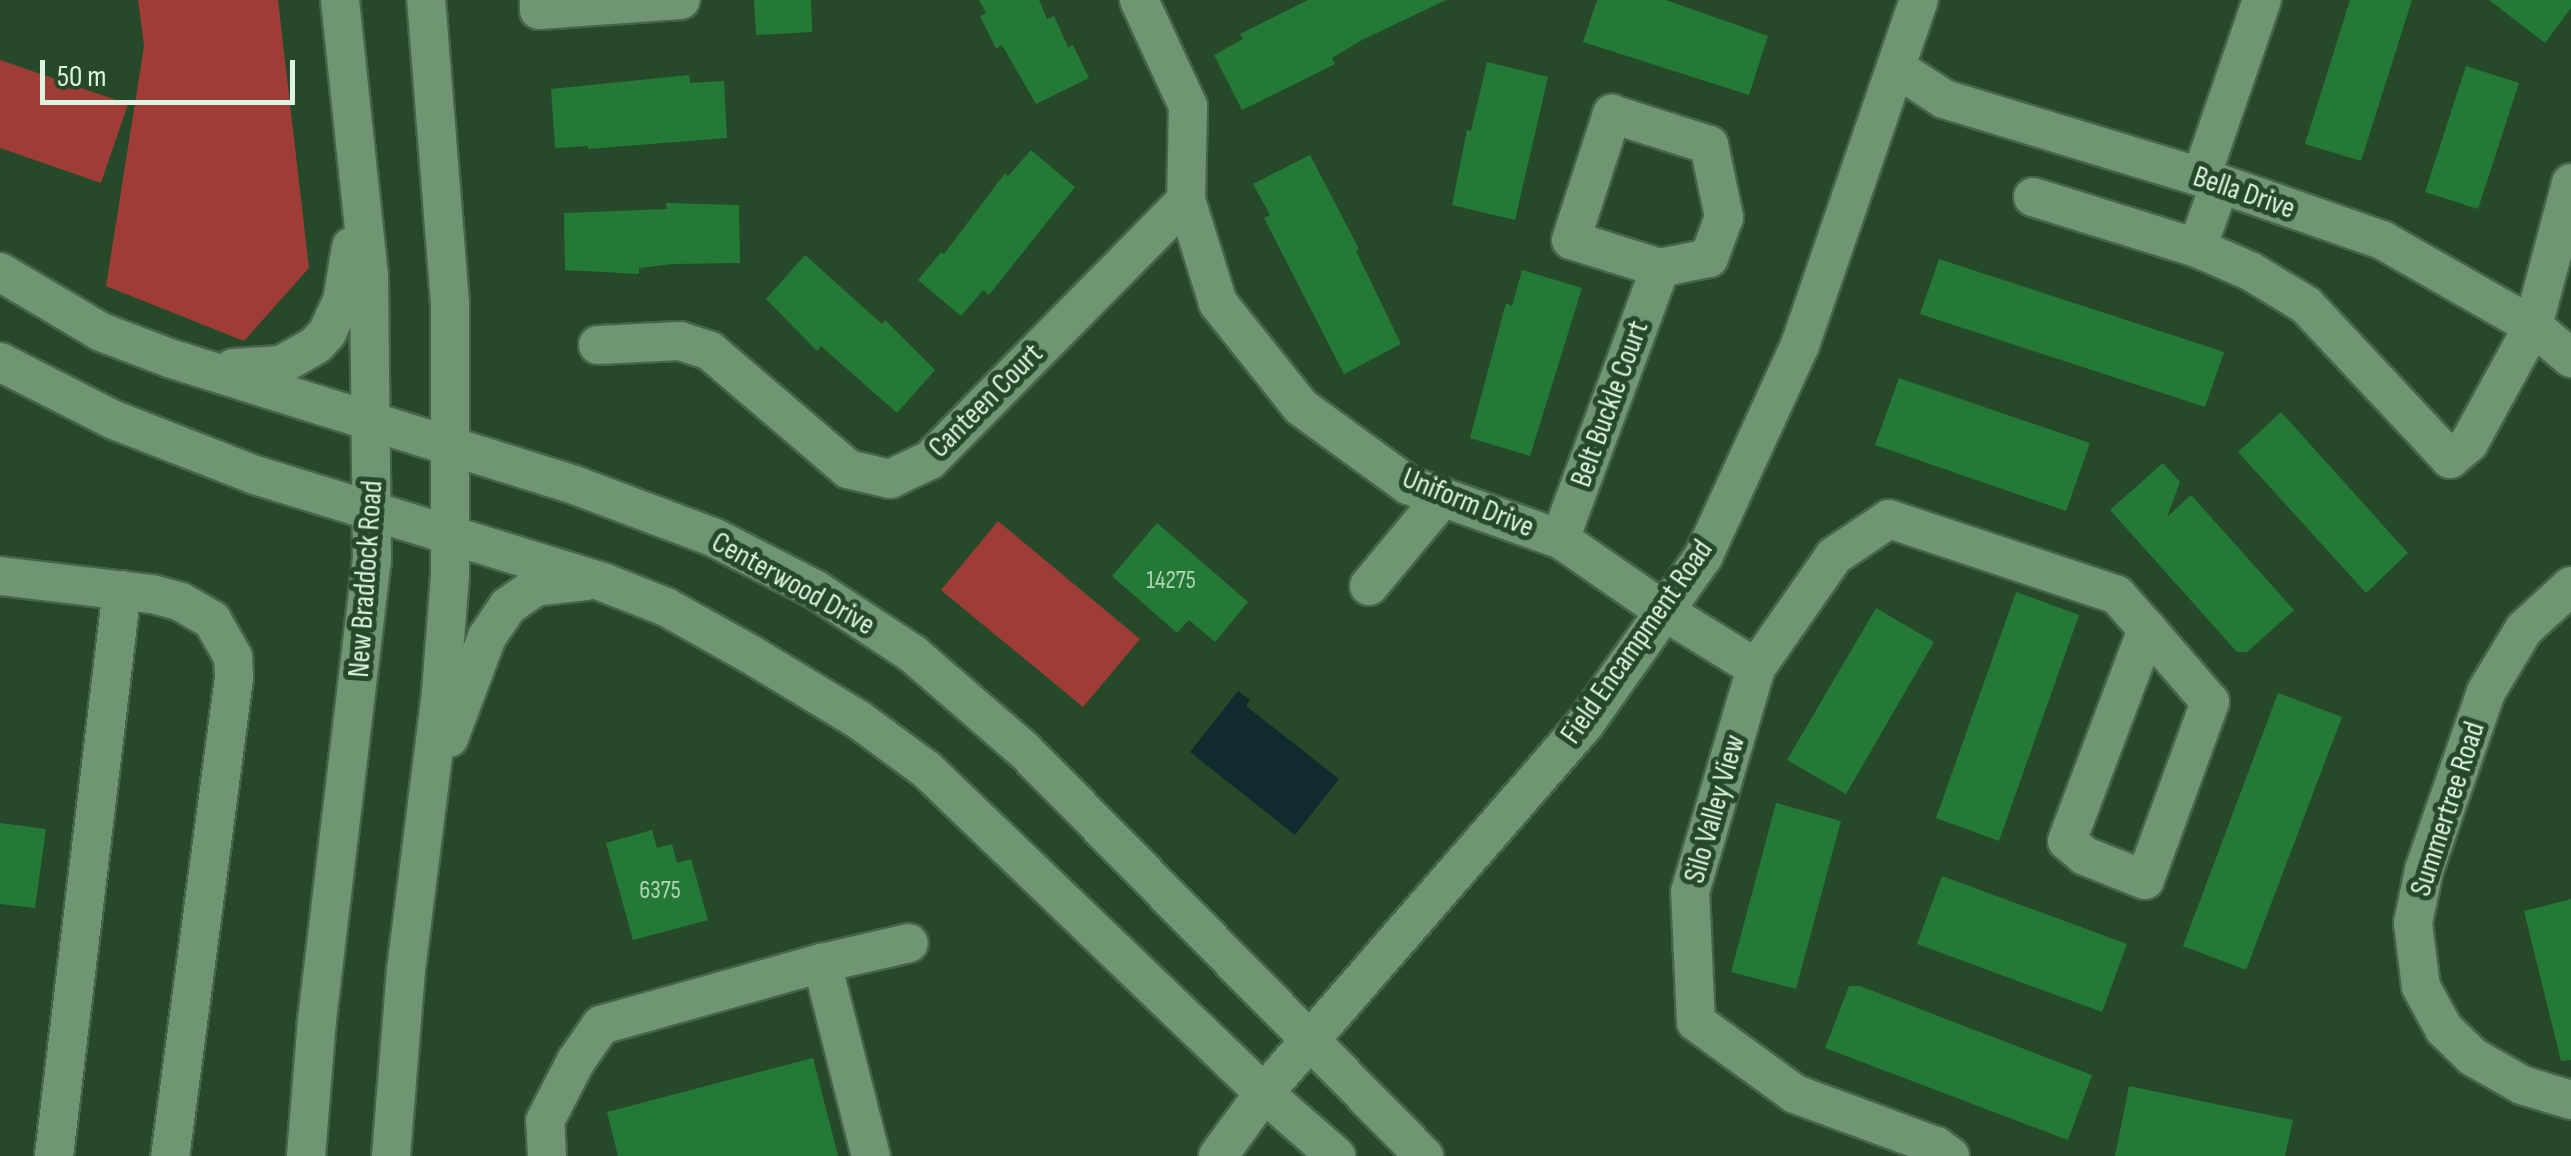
<!DOCTYPE html>
<style>
body{margin:0}
#map{position:relative;width:2571px;height:1156px;overflow:hidden;background:#26492a;font-family:"Sofia Sans Condensed",sans-serif}
div>[style]{position:absolute}
[style*='--x']{left:calc(var(--x)*1px);top:calc(var(--y)*1px);width:calc(var(--w)*1px);rotate:calc(var(--a)*1deg)}
.green>*{inset:0;background:#9e3d36}
.water>*{inset:0;background:#102a2d}
.building>*{inset:0;background:#257936}
.roads{filter:drop-shadow(2px 0 #45654b) drop-shadow(-2px 0 #45654b) drop-shadow(0 2px #45654b) drop-shadow(0 -2px #45654b)}
.minor>*{height:38px;margin:-19px;padding:0 19px;transform-origin:19px;border-radius:19px;background:#709573}
span{translate:-50% -50%;white-space:nowrap;text-align:center;line-height:1.15;-webkit-text-stroke:10px #26492a;paint-order:stroke}
.number-label{font-size:25px;color:#b0d4b6}
.number-label span{-webkit-text-stroke-width:0}
.street-label{font-size:30px;color:#def3e0}
.scale{position:absolute;left:40px;top:60px;width:255px;height:45px;box-sizing:border-box;border:5px solid #def3e0;border-top:0;padding-left:12px;font-size:30px;line-height:35px;white-space:nowrap;color:#def3e0;-webkit-text-stroke:8px #26492a;paint-order:stroke}
</style>
<div id="map">
<div class="green">
<i style="clip-path:polygon(138px 0,278px 0,309px 268px,244px 341px,106px 286px,144px 46px)"></i>
<i style="clip-path:polygon(0 60px,128px 104px,101px 183px,0 148px)"></i>
<i style="clip-path:polygon(998px 521px,1140px 639px,1083px 707px,941px 590px)"></i>
</div>
<div class="water">
<i style="clip-path:polygon(1238px 691px,1250px 700px,1246px 706px,1339px 779px,1295px 835px,1190px 752px)"></i>
</div>
<div class="building">
<i style="clip-path:polygon(754px 0,811px 0,812px 32px,756px 35px)"></i>
<i style="clip-path:polygon(979px 0,1039px 0,1047px 19px,1054px 16px,1068px 47px,1073px 45px,1089px 78px,1036px 104px,1002px 45px,996px 49px,980px 16px,986px 13px)"></i>
<i style="clip-path:polygon(1308px 0,1446px 0,1362px 40px,1332px 58px,1335px 64px,1242px 110px,1214px 55px,1243px 39px,1240px 34px)"></i>
<i style="clip-path:polygon(1597px 0,1666px 0,1768px 36px,1749px 95px,1583px 42px)"></i>
<i style="clip-path:polygon(2350px 0,2412px 0,2361px 161px,2305px 144px)"></i>
<i style="clip-path:polygon(2489px 0,2571px 0,2571px 8px,2545px 43px)"></i>
<i style="clip-path:polygon(1487px 62px,1548px 77px,1515px 220px,1452px 205px,1467px 130px,1471px 131px)"></i>
<i style="clip-path:polygon(2466px 66px,2519px 83px,2478px 209px,2425px 192px)"></i>
<i style="clip-path:polygon(689px 75px,690px 83px,724px 81px,727px 138px,588px 149px,588px 146px,555px 148px,551px 89px)"></i>
<i style="clip-path:polygon(1031px 150px,1075px 187px,989px 295px,983px 290px,961px 316px,918px 280px,941px 252px,944px 254px,1005px 173px,1008px 176px)"></i>
<i style="clip-path:polygon(1310px 155px,1359px 249px,1356px 251px,1401px 344px,1344px 374px,1264px 218px,1270px 215px,1253px 184px)"></i>
<i style="clip-path:polygon(666px 203px,739px 205px,740px 263px,673px 264px,639px 268px,639px 274px,565px 270px,564px 213px,667px 209px)"></i>
<i style="clip-path:polygon(805px 255px,882px 324px,885px 320px,935px 370px,897px 413px,821px 346px,817px 351px,766px 299px)"></i>
<i style="clip-path:polygon(1939px 259px,2224px 352px,2205px 407px,1920px 314px)"></i>
<i style="clip-path:polygon(1522px 270px,1582px 288px,1530px 456px,1470px 438px,1506px 303px,1512px 306px)"></i>
<i style="clip-path:polygon(1899px 378px,2090px 443px,2066px 511px,1875px 445px)"></i>
<i style="clip-path:polygon(2281px 412px,2408px 553px,2366px 593px,2238px 452px)"></i>
<i style="clip-path:polygon(2163px 463px,2180px 482px,2167px 517px,2191px 495px,2294px 610px,2247px 652px,2237px 652px,2110px 510px)"></i>
<i style="clip-path:polygon(1157px 523px,1248px 602px,1215px 642px,1189px 620px,1177px 633px,1112px 576px)"></i>
<i style="clip-path:polygon(2016px 592px,2079px 615px,1999px 841px,1936px 818px)"></i>
<i style="clip-path:polygon(1876px 608px,1934px 642px,1846px 794px,1787px 760px)"></i>
<i style="clip-path:polygon(2278px 693px,2342px 717px,2246px 970px,2183px 946px)"></i>
<i style="clip-path:polygon(1776px 803px,1841px 821px,1796px 989px,1731px 972px)"></i>
<i style="clip-path:polygon(0 823px,46px 829px,35px 908px,0 904px)"></i>
<i style="clip-path:polygon(652px 830px,657px 848px,672px 844px,677px 863px,691px 859px,708px 920px,633px 940px,606px 843px)"></i>
<i style="clip-path:polygon(1942px 876px,2127px 944px,2102px 1012px,1917px 944px)"></i>
<i style="clip-path:polygon(2571px 899px,2571px 1060px,2561px 1061px,2524px 911px)"></i>
<i style="clip-path:polygon(1849px 986px,1860px 986px,2092px 1075px,2068px 1140px,1825px 1048px)"></i>
<i style="clip-path:polygon(813px 1058px,838px 1156px,618px 1156px,607px 1112px)"></i>
<i style="clip-path:polygon(2129px 1086px,2293px 1120px,2285px 1156px,2115px 1156px)"></i>
</div>
<div class="roads">
<div class="minor">
<i style="--x:539;--y:0;--w:10;--a:90"></i>
<i style="--x:539;--y:10;--w:142;--a:-4"></i>
<i style="--x:1139;--y:0;--w:117;--a:65.2"></i>
<i style="--x:1188;--y:106;--w:94;--a:91.2"></i>
<i style="--x:1186;--y:200;--w:108;--a:72.7"></i>
<i style="--x:1218;--y:303;--w:133;--a:51.4"></i>
<i style="--x:1301;--y:407;--w:132;--a:36.1"></i>
<i style="--x:1408;--y:485;--w:161;--a:19.6"></i>
<i style="--x:1560;--y:539;--w:126;--a:34.7"></i>
<i style="--x:1664;--y:611;--w:108;--a:31.8"></i>
<i style="--x:1898;--y:69;--w:55;--a:33.1"></i>
<i style="--x:1944;--y:99;--w:269;--a:16.9"></i>
<i style="--x:2201;--y:177;--w:192;--a:19.2"></i>
<i style="--x:2382;--y:240;--w:174;--a:29.7"></i>
<i style="--x:2533;--y:326;--w:50;--a:40.1"></i>
<i style="--x:1612;--y:114;--w:102;--a:17.7"></i>
<i style="--x:1709;--y:145;--w:74;--a:78.2"></i>
<i style="--x:1724;--y:217;--w:44;--a:110.1"></i>
<i style="--x:1709;--y:258;--w:50;--a:168.5"></i>
<i style="--x:1660;--y:268;--w:93;--a:-162.5"></i>
<i style="--x:1571;--y:240;--w:133;--a:-72"></i>
<i style="--x:2201;--y:177;--w:187;--a:-71"></i>
<i style="--x:2033;--y:197;--w:172;--a:17.3"></i>
<i style="--x:2197;--y:248;--w:58;--a:23.5"></i>
<i style="--x:2250;--y:271;--w:66;--a:31.3"></i>
<i style="--x:2306;--y:305;--w:211;--a:46.9"></i>
<i style="--x:2450;--y:459;--w:25;--a:-40"></i>
<i style="--x:2469;--y:443;--w:133;--a:-61.3"></i>
<i style="--x:2533;--y:326;--w:148;--a:-75.1"></i>
<i style="--x:2197;--y:248;--w:68;--a:-70.2"></i>
<i style="--x:0;--y:272;--w:117;--a:30.7"></i>
<i style="--x:101;--y:332;--w:73;--a:20.9"></i>
<i style="--x:169;--y:358;--w:428;--a:17.4"></i>
<i style="--x:577;--y:486;--w:147;--a:20.6"></i>
<i style="--x:715;--y:538;--w:114;--a:27.2"></i>
<i style="--x:816;--y:590;--w:116;--a:33.4"></i>
<i style="--x:913;--y:654;--w:147;--a:40.9"></i>
<i style="--x:1024;--y:750;--w:570;--a:45.43"></i>
<i style="--x:598;--y:345;--w:82;--a:-2.8"></i>
<i style="--x:680;--y:341;--w:32;--a:18"></i>
<i style="--x:710;--y:351;--w:182;--a:40.5"></i>
<i style="--x:848;--y:469;--w:43;--a:13.4"></i>
<i style="--x:890;--y:479;--w:44;--a:-25.4"></i>
<i style="--x:930;--y:460;--w:365;--a:-45.4"></i>
<i style="--x:0;--y:362;--w:128;--a:27"></i>
<i style="--x:114;--y:420;--w:151;--a:21.3"></i>
<i style="--x:255;--y:475;--w:366;--a:17.1"></i>
<i style="--x:605;--y:583;--w:66;--a:21.5"></i>
<i style="--x:666;--y:607;--w:96;--a:29.2"></i>
<i style="--x:750;--y:654;--w:127;--a:31.2"></i>
<i style="--x:859;--y:720;--w:84;--a:36.3"></i>
<i style="--x:927;--y:770;--w:467;--a:43.8"></i>
<i style="--x:1264;--y:1093;--w:96;--a:41.2"></i>
<i style="--x:233;--y:368;--w:48;--a:-3.6"></i>
<i style="--x:281;--y:365;--w:40;--a:-29.7"></i>
<i style="--x:316;--y:345;--w:16;--a:-47"></i>
<i style="--x:327;--y:333;--w:35;--a:-65"></i>
<i style="--x:342;--y:301;--w:55;--a:-80.5"></i>
<i style="--x:1560;--y:539;--w:289;--a:-69.7"></i>
<i style="--x:0;--y:576;--w:153;--a:6.8"></i>
<i style="--x:152;--y:594;--w:30;--a:15"></i>
<i style="--x:181;--y:602;--w:36;--a:30"></i>
<i style="--x:212;--y:620;--w:43;--a:60.4"></i>
<i style="--x:233;--y:657;--w:21;--a:87"></i>
<i style="--x:234;--y:678;--w:482;--a:97.6"></i>
<i style="--x:1369;--y:586;--w:116;--a:-50.3"></i>
<i style="--x:2571;--y:586;--w:64;--a:137.5"></i>
<i style="--x:2524;--y:629;--w:74;--a:121.1"></i>
<i style="--x:2486;--y:692;--w:188;--a:109.2"></i>
<i style="--x:2424;--y:870;--w:54;--a:101.7"></i>
<i style="--x:2413;--y:923;--w:64;--a:82.9"></i>
<i style="--x:2421;--y:987;--w:48;--a:61.3"></i>
<i style="--x:2444;--y:1029;--w:40;--a:44"></i>
<i style="--x:2473;--y:1057;--w:56;--a:29.7"></i>
<i style="--x:2522;--y:1085;--w:51;--a:17"></i>
<i style="--x:449;--y:738;--w:108;--a:-69.4"></i>
<i style="--x:487;--y:637;--w:37;--a:-56"></i>
<i style="--x:508;--y:606;--w:33;--a:-35"></i>
<i style="--x:535;--y:587;--w:51;--a:-6.7"></i>
<i style="--x:822;--y:963;--w:89;--a:-12.9"></i>
<i style="--x:54;--y:1156;--w:570;--a:-83.15"></i>
<i style="--x:306;--y:1156;--w:136;--a:-85.4"></i>
<i style="--x:317;--y:1020;--w:462;--a:-83.2"></i>
<i style="--x:372;--y:561;--w:285;--a:-90.6"></i>
<i style="--x:369;--y:276;--w:278;--a:-96"></i>
<i style="--x:391;--y:1156;--w:187;--a:-85.4"></i>
<i style="--x:406;--y:970;--w:280;--a:-82.8"></i>
<i style="--x:441;--y:692;--w:117;--a:-85.6"></i>
<i style="--x:450;--y:575;--w:272;--a:-90"></i>
<i style="--x:450;--y:303;--w:304;--a:-94.5"></i>
<i style="--x:547;--y:1156;--w:35;--a:-93"></i>
<i style="--x:545;--y:1121;--w:68;--a:-62.7"></i>
<i style="--x:576;--y:1061;--w:44;--a:-55.2"></i>
<i style="--x:601;--y:1025;--w:230;--a:-15.7"></i>
<i style="--x:822;--y:963;--w:199;--a:75.8"></i>
<i style="--x:1218;--y:1156;--w:78;--a:-53.9"></i>
<i style="--x:1264;--y:1093;--w:488;--a:-49"></i>
<i style="--x:1584;--y:725;--w:206;--a:-54.7"></i>
<i style="--x:1703;--y:557;--w:233;--a:-65.4"></i>
<i style="--x:1800;--y:345;--w:365;--a:-71"></i>
<i style="--x:1950;--y:1156;--w:17;--a:-144"></i>
<i style="--x:1936;--y:1146;--w:150;--a:-159.8"></i>
<i style="--x:1795;--y:1094;--w:122;--a:-144"></i>
<i style="--x:1696;--y:1022;--w:130;--a:-92.6"></i>
<i style="--x:1690;--y:892;--w:234;--a:-73.6"></i>
<i style="--x:1756;--y:668;--w:136;--a:-55.1"></i>
<i style="--x:1834;--y:556;--w:66;--a:-33.9"></i>
<i style="--x:1889;--y:519;--w:240;--a:18.4"></i>
<i style="--x:2117;--y:595;--w:45;--a:48.6"></i>
<i style="--x:2147;--y:629;--w:96;--a:49.2"></i>
<i style="--x:2210;--y:702;--w:189;--a:110.1"></i>
<i style="--x:2145;--y:880;--w:65;--a:-158.2"></i>
<i style="--x:2085;--y:856;--w:23;--a:-140"></i>
<i style="--x:2067;--y:841;--w:227;--a:-69.3"></i>
</div>
</div>
<div class="number-label">
<span style="left:1171px;top:581px">14275</span>
<span style="left:660px;top:891px">6375</span>
</div>
<div class="street-label">
<span style="left:2244px;top:193px;rotate:19deg">Bella Drive</span>
<span style="left:986px;top:401px;rotate:-45deg">Canteen Court</span>
<span style="left:1610px;top:404px;rotate:-70deg">Belt Buckle Court</span>
<span style="left:1468px;top:503px;rotate:22deg">Uniform Drive</span>
<span style="left:366px;top:579px;rotate:-86deg">New Braddock Road</span>
<span style="left:793px;top:584px;rotate:29deg">Centerwood Drive</span>
<span style="left:1637px;top:642px;rotate:-55deg">Field Encampment Road</span>
<span style="left:1715px;top:809px;rotate:-74deg">Silo Valley View</span>
<span style="left:2448px;top:809px;rotate:-72deg">Summertree Road</span>
</div>
<div class="scale">50 m</div>
</div>
